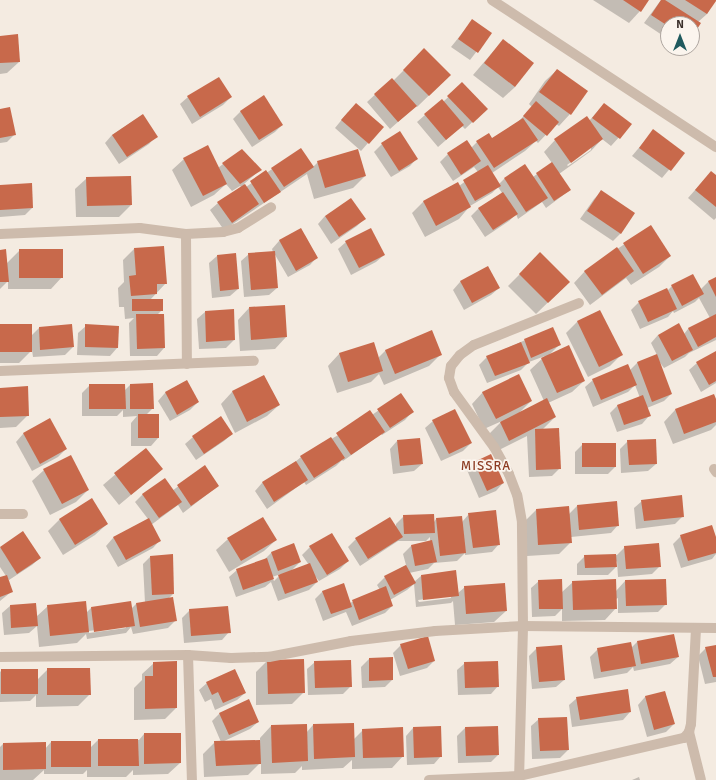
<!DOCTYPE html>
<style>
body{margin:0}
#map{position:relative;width:716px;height:780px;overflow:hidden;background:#f4ebe1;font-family:Signika,sans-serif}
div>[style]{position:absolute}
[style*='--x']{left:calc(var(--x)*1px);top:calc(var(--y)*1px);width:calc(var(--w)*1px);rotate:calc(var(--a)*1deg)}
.shadow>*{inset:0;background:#0003}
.building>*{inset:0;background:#c8694b}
.minor>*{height:10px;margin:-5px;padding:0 5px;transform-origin:5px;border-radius:5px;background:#cdbbac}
span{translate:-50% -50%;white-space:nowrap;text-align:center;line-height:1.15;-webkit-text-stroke:3.5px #fbf5ee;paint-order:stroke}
.neighbourhood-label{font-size:13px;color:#8c3b22;letter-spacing:1px}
.north{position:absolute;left:660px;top:16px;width:40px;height:40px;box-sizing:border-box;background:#fbf5ee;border:1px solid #aea6a0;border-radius:50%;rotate:0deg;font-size:11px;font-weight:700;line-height:16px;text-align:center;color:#3b302b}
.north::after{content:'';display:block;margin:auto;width:14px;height:18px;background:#1f5a5e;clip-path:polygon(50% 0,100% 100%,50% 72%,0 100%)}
</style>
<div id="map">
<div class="shadow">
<i style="clip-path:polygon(593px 0,648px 0,640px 11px,629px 23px)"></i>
<i style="clip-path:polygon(661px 0,715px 0,707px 14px,698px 22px,692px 35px,692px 24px,668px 24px,668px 39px,644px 23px)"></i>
<i style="clip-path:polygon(472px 21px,490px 34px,470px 60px,451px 47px)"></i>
<i style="clip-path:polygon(0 37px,19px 62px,7px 73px,0 74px)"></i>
<i style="clip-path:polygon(503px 40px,515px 87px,503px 98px,473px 75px)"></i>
<i style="clip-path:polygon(424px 50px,450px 75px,417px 107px,416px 106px,390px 129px,367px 102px,392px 79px,393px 81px)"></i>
<i style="clip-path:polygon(evenodd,557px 70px,570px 114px,559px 126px,556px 124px,538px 143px,536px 141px,525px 151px,492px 173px,499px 184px,504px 179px,533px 177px,552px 163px,544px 152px,555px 140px,589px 121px,604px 104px,631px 124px,611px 146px,602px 139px,591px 151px,559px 174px,570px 190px,546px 208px,542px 202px,518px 219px,516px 214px,509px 221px,485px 237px,471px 216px,479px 208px,502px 193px,498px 187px,492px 193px,470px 206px,459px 219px,425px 237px,412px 213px,423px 202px,457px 183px,459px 186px,478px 172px,474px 167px,453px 181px,440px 162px,448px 154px,471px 148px,477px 142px,492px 139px,518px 122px,532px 107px,529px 104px,545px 81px,557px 70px,591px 147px,591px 150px,568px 166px,567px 165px,591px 147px)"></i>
<i style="clip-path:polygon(462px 84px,486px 109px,465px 129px,462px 126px,438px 147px,417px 122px,442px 100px,443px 102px)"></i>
<i style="clip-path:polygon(188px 97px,231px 97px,223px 105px,192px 124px,180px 104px)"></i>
<i style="clip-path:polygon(0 110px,15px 134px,7px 142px,0 143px)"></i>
<i style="clip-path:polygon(241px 111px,282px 125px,275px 132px,252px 147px,233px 119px)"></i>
<i style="clip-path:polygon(348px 112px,368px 143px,361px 151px,335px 128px)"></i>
<i style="clip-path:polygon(142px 115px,156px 136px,149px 144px,119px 164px,105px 143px,112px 135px)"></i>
<i style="clip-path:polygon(653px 131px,683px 153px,662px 178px,632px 156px)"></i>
<i style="clip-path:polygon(382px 144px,417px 158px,410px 166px,391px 177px,374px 152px)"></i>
<i style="clip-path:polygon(301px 149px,313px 167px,318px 162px,365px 176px,353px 188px,314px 199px,307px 174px,224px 230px,210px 210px,218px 203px,241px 187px,240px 186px,232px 191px,226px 184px,214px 195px,191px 207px,172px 170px,184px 159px,218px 168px,223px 164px,260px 170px,244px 184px,246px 187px)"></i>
<i style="clip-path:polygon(711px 172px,716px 176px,716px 218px,714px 220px,688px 198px)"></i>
<i style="clip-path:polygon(130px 177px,131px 205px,119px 217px,76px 217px,75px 189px,87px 178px)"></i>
<i style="clip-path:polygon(0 186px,32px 208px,25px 215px,0 217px)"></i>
<i style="clip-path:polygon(601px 192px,634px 213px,620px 234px,613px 241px,580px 219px,594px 199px)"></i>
<i style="clip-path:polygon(325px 216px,364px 219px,357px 226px,331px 244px,318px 224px)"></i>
<i style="clip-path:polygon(651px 226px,670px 256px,659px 267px,631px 285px,626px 278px,590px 305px,574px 283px,585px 271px)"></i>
<i style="clip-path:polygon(301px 229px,317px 257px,310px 265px,288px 277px,274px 253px,277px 288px,269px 295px,244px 297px,241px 261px,249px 254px,273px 252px,272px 249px,279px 241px)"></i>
<i style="clip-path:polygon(346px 242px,384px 255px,376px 262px,351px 275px,338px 249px)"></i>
<i style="clip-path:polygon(134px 249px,166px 283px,150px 300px,162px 310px,157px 315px,163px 315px,164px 348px,157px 356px,130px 356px,129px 323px,134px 318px,125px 319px,124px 307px,119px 307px,118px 288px,124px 282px,123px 260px)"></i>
<i style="clip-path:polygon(20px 250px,62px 277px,51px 289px,8px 289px,8px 281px,0 289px,0 251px,6px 264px)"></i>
<i style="clip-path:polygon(235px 254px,238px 289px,230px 296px,212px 298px,209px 263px,217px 256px)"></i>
<i style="clip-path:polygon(540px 254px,569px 282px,536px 314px,508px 286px)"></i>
<i style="clip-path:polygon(487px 267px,499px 288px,491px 295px,464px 310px,453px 290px,460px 282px)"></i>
<i style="clip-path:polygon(716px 278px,716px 340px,689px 353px,685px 357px,664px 368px,658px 360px,671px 394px,664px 401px,647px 408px,649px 416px,642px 424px,617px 432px,610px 413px,618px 405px,640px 398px,635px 385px,628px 392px,593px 407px,585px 387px,593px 380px,630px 370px,637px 363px,657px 355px,651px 343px,658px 335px,684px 334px,688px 329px,710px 318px,699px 298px,695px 302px,674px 313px,673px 311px,668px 317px,640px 329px,631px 310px,639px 302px,667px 291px,672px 286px,700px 290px,708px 282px)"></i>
<i style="clip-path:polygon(249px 308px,286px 337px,275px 349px,240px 351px,238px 320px)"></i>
<i style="clip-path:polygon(233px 310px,234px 340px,226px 348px,199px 349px,197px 319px,205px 312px)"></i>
<i style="clip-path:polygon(599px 311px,621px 355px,610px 366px,588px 377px,566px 333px,577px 322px)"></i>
<i style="clip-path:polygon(0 325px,31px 336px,39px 328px,71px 326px,73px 347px,65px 355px,33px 357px,32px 350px,19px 363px,0 363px)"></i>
<i style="clip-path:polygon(86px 326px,118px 326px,117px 348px,110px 356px,77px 355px,78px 333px)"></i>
<i style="clip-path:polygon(552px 328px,559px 345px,549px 355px,584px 381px,572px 392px,548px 403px,555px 417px,542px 430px,560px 468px,552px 476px,529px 477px,527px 436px,497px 451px,489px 434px,502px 421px,484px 429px,472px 404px,483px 392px,531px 401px,519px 413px,544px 401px,530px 370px,545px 356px,529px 362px,521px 370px,487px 383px,479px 365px,487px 357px)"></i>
<i style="clip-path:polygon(386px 350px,441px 354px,429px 366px,384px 385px,379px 374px,371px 382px,337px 393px,328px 366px,339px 354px,378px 358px)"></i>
<i style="clip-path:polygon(716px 352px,716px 383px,701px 392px,689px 370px,697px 363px)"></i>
<i style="clip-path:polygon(264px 376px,279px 405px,267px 416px,235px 433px,221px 404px,232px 392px)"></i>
<i style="clip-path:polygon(186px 381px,198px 402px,190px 410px,170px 421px,158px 401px,165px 393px)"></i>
<i style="clip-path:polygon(152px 384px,153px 408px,146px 415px,158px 438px,151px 446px,131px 446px,131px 423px,137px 416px,123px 417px,123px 410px,117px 416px,82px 416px,82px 393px,90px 385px,125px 390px,130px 385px)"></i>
<i style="clip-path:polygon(0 389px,28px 415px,16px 427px,0 428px)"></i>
<i style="clip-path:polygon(400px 395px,412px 412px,405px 420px,382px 435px,381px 434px,343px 461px,342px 460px,336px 466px,306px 485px,304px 482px,267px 509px,255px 491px,262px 483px,295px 462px,301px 457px,372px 415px)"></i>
<i style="clip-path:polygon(716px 402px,716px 425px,711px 430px,673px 444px,664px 422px,675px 410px)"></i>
<i style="clip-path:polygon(49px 420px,66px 449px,58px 457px,32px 471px,16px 442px,23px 434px)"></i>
<i style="clip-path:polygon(433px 421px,471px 443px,463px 451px,441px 461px,425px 428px)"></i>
<i style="clip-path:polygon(232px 434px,224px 441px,196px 460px,185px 444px,193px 437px)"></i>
<i style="clip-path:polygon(397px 441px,422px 464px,414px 471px,393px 474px,390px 449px)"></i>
<i style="clip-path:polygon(628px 441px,656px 464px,648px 471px,621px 473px,620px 449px)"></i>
<i style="clip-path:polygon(583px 444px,615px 467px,608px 474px,575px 474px,575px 452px)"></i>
<i style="clip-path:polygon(145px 449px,162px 469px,119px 505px,103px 485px)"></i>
<i style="clip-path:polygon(491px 455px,503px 483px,496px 491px,479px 498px,467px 470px,474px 463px)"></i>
<i style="clip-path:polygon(204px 467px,218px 486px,183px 513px,178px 505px,151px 525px,160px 540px,153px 548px,118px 567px,106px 546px,113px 538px,148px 519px,135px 502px,143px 494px,172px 491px)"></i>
<i style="clip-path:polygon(44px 470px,88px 490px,76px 502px,50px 515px,32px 481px)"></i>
<i style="clip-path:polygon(92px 499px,107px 524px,95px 535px,63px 555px,48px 531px,59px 520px)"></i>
<i style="clip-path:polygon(642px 501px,683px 516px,675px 524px,636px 529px,634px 508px)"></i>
<i style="clip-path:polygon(577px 506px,618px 525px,611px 533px,571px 537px,571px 542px,559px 554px,527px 556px,525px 521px,536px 510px,568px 508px,569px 514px)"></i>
<i style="clip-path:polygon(evenodd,469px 514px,499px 544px,492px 552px,465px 555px,465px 553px,457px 561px,434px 563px,428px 569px,409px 573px,414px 582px,421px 576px,458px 593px,465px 587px,506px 611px,494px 622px,455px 625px,453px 601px,451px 603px,416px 607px,414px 584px,407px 590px,390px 600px,392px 606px,385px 613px,352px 626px,346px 612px,323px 621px,315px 599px,323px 591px,350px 603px,380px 590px,377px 585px,385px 577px,406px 565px,403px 554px,411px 546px,430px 542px,430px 537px,426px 541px,398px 541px,360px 566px,348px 547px,356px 539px,390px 519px,396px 529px,396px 524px,404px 516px,434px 522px,436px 519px,462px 522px,469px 514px,451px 596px,451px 598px,419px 602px,418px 600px,451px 596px)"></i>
<i style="clip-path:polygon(23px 533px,40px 558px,32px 565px,9px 580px,7px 577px,11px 592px,0 601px,0 578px,6px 576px,0 567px,0 548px)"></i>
<i style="clip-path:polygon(681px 536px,716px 541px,716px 554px,712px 559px,681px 568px,673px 544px)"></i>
<i style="clip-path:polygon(228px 539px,276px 540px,264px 551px,229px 572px,216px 550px)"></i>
<i style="clip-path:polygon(evenodd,293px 545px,300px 562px,291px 571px,309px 565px,302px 555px,310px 547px,348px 561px,340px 569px,319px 581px,315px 576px,317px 582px,309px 590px,278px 601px,271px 582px,265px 587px,236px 597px,229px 577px,237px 570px,264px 560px,271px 553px,293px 545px,281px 574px,274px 581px,272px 577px,281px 574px)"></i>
<i style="clip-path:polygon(625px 547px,660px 566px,652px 574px,618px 577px,617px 561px,616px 562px,616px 567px,608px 575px,577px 575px,577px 564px,585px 556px,617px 555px)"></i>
<i style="clip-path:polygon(evenodd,151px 556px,173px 594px,168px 599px,176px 620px,168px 628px,133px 634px,131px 627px,126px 633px,87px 639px,86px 634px,77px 643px,39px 647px,37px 626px,29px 633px,4px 635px,2px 613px,10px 606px,35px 604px,36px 617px,48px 606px,86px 613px,91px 608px,131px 609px,136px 604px,145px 603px,143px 564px,151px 556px,126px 626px,126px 628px,89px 633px,89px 631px,126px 626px)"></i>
<i style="clip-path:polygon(539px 581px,562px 592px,573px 582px,616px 591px,625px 581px,666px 604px,658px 612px,618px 613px,618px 598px,616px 599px,616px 608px,605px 620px,562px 621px,562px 609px,555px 616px,532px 617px,531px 588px)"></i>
<i style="clip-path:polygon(190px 610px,229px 632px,222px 640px,184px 643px,182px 618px)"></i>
<i style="clip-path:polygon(637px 642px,678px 657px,670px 664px,634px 671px,633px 667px,627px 673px,594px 679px,590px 657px,598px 649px,631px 648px)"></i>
<i style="clip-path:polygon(401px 645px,434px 661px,427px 668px,400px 676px,393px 653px)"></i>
<i style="clip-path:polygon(716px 646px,716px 682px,705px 684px,698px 656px,706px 648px)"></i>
<i style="clip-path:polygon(537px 648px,564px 680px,556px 687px,532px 689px,529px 656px)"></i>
<i style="clip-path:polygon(392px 658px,392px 680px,385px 687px,362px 688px,361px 667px,369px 659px)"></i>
<i style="clip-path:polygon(267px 661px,304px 692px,292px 704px,256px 705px,256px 672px)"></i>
<i style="clip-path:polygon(315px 662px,351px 686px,343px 694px,308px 695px,307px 669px)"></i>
<i style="clip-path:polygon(154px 663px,176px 708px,165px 719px,134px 720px,134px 688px,142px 680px,142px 674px)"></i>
<i style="clip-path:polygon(465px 663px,498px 686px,491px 694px,458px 695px,457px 670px)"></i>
<i style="clip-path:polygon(48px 669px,90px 694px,78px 706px,36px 707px,36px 695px,30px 701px,0 702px,0 672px,2px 670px,37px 680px)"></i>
<i style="clip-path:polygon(207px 683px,245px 693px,237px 700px,215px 710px,211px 699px,205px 702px,199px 690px)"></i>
<i style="clip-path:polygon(627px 691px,630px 712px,623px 720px,572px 727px,569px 705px,577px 698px)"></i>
<i style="clip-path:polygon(664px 692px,674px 724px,666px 732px,647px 737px,638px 705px,645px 697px)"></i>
<i style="clip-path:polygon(219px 714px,258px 722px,250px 729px,222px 742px,260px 741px,260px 738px,271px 726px,306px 733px,313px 725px,354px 739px,363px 730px,403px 756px,392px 768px,352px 769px,352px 760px,343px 768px,302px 770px,302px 766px,295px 773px,261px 774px,261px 762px,248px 775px,204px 777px,203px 754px,215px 742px,221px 742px,212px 721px)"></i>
<i style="clip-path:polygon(539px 719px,568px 750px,560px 758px,532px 759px,531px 726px)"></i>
<i style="clip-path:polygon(413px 728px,441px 756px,434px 764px,407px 765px,406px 736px)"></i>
<i style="clip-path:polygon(465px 728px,498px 755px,491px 762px,458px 763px,457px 736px)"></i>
<i style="clip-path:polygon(144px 734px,180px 763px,168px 774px,133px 775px,133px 770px,126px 777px,87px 777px,87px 770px,83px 774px,44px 774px,44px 770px,33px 780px,0 780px,0 747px,3px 744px,45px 749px,51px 742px,90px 748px,98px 740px,139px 740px)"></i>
<i style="clip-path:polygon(639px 777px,640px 780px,632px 780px)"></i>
</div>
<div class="building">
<i style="clip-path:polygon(623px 0,649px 0,641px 12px)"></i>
<i style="clip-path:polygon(661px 0,665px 0,701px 23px,692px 37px,692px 24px,668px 24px,668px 26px,651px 15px)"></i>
<i style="clip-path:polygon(685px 0,716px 0,716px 1px,707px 14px)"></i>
<i style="clip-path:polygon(472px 19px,492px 33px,478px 53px,458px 39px)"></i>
<i style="clip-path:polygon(18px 34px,20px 62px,0 63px,0 36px)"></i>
<i style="clip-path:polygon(503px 39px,534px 63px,515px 87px,484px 63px)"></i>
<i style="clip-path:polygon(424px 48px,451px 75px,429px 96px,403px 70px)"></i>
<i style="clip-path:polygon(557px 69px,588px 91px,571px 115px,539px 92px)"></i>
<i style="clip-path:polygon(219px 77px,232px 97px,200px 117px,187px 96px)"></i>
<i style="clip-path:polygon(392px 78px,417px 106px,398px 122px,374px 94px)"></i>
<i style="clip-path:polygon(462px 82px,488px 109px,473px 123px,447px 96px)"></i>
<i style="clip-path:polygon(264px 95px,283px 125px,259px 140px,240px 111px)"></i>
<i style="clip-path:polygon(442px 99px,464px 125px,446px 140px,424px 114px)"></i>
<i style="clip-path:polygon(536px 101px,559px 122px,547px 136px,523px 116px)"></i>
<i style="clip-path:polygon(356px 103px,384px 127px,369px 144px,341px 120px)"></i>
<i style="clip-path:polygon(604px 103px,632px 124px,620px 139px,592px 118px)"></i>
<i style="clip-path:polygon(10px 107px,16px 135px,0 138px,0 109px)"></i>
<i style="clip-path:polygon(143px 114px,158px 137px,127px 157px,112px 135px)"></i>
<i style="clip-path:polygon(587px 116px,603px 139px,571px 163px,554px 139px)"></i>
<i style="clip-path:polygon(523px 118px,538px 140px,494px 168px,476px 141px,489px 133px,492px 138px)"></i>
<i style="clip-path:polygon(653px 129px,685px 153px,671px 171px,639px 148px)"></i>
<i style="clip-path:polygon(400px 131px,418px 159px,399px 171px,381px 143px)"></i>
<i style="clip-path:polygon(467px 140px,481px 161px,461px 175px,447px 153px)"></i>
<i style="clip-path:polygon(208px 145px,227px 184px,203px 196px,183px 158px)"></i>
<i style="clip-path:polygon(301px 148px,314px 167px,284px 187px,271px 168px)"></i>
<i style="clip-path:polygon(242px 149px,262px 170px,240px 184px,222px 163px)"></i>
<i style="clip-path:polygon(358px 149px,366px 176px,325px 188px,317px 161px)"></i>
<i style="clip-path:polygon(552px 162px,571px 190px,554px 201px,536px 173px)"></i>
<i style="clip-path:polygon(525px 164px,548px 198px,526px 212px,504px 178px)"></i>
<i style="clip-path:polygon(488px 165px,501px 186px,475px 201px,463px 180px)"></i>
<i style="clip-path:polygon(266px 170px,281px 192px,264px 203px,250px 181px)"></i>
<i style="clip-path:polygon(711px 171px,716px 175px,716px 207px,695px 190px)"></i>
<i style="clip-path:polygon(131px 176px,132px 205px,87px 206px,86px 177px)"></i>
<i style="clip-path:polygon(458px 182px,471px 207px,436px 226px,423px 201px)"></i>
<i style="clip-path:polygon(32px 183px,33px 208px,0 210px,0 185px)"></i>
<i style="clip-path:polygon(245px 184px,259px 204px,232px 223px,217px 202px)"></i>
<i style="clip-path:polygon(601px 190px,635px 213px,621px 234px,587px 211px)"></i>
<i style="clip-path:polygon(503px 192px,518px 214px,493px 230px,478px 208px)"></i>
<i style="clip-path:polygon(351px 198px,366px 219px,339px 237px,325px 216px)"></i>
<i style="clip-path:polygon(651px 225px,671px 256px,643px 274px,623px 243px)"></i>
<i style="clip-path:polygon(301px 228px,318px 258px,296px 271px,279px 240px)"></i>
<i style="clip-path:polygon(371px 228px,385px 255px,359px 268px,345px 241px)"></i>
<i style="clip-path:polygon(164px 246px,167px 284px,157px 284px,157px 294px,131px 296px,129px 276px,136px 275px,134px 248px)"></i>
<i style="clip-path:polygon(617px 247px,634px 271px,602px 295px,584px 271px)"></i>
<i style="clip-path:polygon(6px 249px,9px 282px,0 282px,0 250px)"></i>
<i style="clip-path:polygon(19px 249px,63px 249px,63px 278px,19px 278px)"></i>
<i style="clip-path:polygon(275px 251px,278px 288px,251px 290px,248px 253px)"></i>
<i style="clip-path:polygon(540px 252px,570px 282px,548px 303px,519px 274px)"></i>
<i style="clip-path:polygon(236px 253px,239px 289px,220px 291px,217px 255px)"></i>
<i style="clip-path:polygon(488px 266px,500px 288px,472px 303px,460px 281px)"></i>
<i style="clip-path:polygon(693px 274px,704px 294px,682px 306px,671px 285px)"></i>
<i style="clip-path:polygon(716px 277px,716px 297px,708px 281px)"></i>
<i style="clip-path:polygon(667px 288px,677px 309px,648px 322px,638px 301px)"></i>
<i style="clip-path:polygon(132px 299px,163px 299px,163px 311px,132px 311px)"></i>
<i style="clip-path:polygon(285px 305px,287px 337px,251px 340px,249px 307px)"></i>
<i style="clip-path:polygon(234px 309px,235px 340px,206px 342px,205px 311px)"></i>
<i style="clip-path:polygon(600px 310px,623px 355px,599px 367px,577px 321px)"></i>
<i style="clip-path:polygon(136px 314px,164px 314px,165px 348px,137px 349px)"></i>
<i style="clip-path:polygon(716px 314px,716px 337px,698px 347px,688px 328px)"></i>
<i style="clip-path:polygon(679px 323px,693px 350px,672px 361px,658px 335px)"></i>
<i style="clip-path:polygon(0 324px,32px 324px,32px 352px,0 352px)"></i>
<i style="clip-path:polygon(72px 324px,74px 347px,40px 350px,39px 327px)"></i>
<i style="clip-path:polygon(85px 324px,119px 326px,118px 348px,85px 347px)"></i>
<i style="clip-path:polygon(553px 327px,561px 345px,531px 358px,524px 339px)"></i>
<i style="clip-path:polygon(432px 330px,442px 355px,395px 374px,385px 350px)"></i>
<i style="clip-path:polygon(374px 342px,383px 371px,348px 382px,339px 353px)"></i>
<i style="clip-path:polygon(521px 342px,530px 363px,495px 376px,486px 356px)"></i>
<i style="clip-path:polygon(569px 345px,585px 381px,557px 393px,541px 358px)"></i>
<i style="clip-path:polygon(716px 351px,716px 381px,709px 385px,696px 362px)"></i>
<i style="clip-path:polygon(657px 354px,672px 394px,652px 402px,637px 362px)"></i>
<i style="clip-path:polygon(628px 364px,637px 385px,601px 400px,592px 379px)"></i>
<i style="clip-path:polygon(519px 374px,532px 401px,496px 419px,482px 392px)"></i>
<i style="clip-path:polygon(264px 375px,280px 405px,247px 422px,232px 391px)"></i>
<i style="clip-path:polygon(187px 380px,199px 402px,177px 415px,165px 392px)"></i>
<i style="clip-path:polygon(153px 383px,154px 409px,130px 409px,130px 384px)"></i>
<i style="clip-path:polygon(89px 384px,125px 384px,126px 409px,89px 409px)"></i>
<i style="clip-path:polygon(28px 386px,29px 416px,0 417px,0 388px)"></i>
<i style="clip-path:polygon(401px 393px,414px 412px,390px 428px,377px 409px)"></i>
<i style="clip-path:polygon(714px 394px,716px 399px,716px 422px,684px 434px,675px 409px)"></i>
<i style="clip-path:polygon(643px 395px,651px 416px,624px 425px,617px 405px)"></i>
<i style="clip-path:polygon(547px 398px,556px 417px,509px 441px,500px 422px)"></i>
<i style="clip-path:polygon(455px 409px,472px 443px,449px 454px,432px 420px)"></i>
<i style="clip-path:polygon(370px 410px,385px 432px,351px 455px,336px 433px)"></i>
<i style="clip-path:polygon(138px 414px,159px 414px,159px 438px,138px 438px)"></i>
<i style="clip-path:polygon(221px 416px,233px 434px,204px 454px,192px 436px)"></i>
<i style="clip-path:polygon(50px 418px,67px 449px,40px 464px,23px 433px)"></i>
<i style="clip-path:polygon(559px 428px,561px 469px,536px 470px,535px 429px)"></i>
<i style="clip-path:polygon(331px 437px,345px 458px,314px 478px,300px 456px)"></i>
<i style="clip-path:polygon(420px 438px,423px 464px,400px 466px,397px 440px)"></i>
<i style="clip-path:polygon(656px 439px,657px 464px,629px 465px,627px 440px)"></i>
<i style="clip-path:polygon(582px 443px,616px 443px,616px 467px,582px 467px)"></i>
<i style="clip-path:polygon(146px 448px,163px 469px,131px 495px,114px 473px)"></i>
<i style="clip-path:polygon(491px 454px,504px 483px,487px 491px,474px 462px)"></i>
<i style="clip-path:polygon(71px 455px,89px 490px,62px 504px,43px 469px)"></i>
<i style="clip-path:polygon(296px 461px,308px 480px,274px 502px,262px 482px)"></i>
<i style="clip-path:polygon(205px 465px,219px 486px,191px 506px,177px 485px)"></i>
<i style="clip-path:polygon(165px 478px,182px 502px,159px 518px,142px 494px)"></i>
<i style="clip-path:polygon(682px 495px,684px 517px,644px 521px,641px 500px)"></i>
<i style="clip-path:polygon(92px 498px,108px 524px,75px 545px,59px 519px)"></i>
<i style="clip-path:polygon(617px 501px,619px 526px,579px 530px,577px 505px)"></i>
<i style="clip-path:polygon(569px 506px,572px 543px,538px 545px,536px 509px)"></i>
<i style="clip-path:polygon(496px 510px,500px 545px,473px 548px,468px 513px)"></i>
<i style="clip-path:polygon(434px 514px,435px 533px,404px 534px,403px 515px)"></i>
<i style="clip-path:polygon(462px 516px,466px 553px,440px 556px,436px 518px)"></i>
<i style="clip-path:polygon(263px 517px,277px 540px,241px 561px,227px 538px)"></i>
<i style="clip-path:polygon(390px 517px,403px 537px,368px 559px,355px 538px)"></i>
<i style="clip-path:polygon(149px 518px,161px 541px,126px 560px,113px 537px)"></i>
<i style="clip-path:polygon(712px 525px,716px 537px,716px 553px,688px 561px,680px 535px)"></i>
<i style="clip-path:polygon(23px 531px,41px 558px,17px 574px,0 547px)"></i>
<i style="clip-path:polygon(332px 533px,349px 561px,327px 575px,309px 546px)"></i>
<i style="clip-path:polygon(432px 540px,437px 562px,415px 566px,411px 545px)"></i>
<i style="clip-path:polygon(294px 543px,301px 562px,278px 571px,271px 552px)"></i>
<i style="clip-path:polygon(659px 543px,661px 567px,626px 569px,624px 546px)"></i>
<i style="clip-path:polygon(173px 554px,174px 594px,152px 595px,150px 556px)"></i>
<i style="clip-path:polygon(616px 554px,617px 567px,585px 568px,584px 555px)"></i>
<i style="clip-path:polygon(267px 558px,274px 579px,243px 590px,236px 569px)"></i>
<i style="clip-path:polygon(310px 563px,318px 582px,285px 594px,278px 575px)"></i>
<i style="clip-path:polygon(406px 565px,416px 583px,394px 595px,384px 576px)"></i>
<i style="clip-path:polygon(456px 570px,459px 596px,423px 600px,421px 575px)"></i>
<i style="clip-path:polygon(7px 575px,13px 592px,0 597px,0 577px)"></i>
<i style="clip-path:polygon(562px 579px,563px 609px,539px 609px,538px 580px)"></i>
<i style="clip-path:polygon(616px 579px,617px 609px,573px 610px,572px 581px)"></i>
<i style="clip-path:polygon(666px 579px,667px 605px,626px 606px,625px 580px)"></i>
<i style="clip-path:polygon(344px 583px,352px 607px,331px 614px,322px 591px)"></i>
<i style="clip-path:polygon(505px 583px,507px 611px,466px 614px,464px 586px)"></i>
<i style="clip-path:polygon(386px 586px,393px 606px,359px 620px,352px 600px)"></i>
<i style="clip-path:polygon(173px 597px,177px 621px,140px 627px,136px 603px)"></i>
<i style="clip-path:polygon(86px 601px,89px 632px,50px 636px,47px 605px)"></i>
<i style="clip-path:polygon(131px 601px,135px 626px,94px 632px,91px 607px)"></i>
<i style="clip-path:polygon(36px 603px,38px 626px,11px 628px,10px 605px)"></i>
<i style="clip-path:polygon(228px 606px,231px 633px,191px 636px,189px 609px)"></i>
<i style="clip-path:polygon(674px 634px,679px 657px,641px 664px,637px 641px)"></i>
<i style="clip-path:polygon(428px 636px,435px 661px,408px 669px,400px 644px)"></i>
<i style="clip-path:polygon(631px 642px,636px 666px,601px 672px,597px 648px)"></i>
<i style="clip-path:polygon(562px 645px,565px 680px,539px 682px,536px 647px)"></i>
<i style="clip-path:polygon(716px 645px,716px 677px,713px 677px,705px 647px)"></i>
<i style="clip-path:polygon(393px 657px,393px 680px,369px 681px,369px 658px)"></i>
<i style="clip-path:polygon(304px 659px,305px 693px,268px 694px,267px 660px)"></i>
<i style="clip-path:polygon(351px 660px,352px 687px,315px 688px,314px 661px)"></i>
<i style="clip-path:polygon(177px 661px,177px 708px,145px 709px,145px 676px,153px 676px,153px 662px)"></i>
<i style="clip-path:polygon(498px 661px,499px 687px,465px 688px,464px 662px)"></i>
<i style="clip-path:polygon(47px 668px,90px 668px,91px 695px,47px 695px)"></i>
<i style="clip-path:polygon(1px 669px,38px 669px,38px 694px,1px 694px)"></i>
<i style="clip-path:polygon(235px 669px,246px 693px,223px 703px,218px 692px,212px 695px,206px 682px)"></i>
<i style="clip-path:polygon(628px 689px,631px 712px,580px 720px,576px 697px)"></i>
<i style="clip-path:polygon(665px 691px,675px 724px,654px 730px,645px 696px)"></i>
<i style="clip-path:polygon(249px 699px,259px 722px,229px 735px,219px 713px)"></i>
<i style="clip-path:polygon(567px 717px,569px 750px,540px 751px,538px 718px)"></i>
<i style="clip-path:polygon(354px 723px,355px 757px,314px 759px,313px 724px)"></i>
<i style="clip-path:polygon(307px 724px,308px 761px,272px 763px,271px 725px)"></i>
<i style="clip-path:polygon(441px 726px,442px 757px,414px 758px,413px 727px)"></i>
<i style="clip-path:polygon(498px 726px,499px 755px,466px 756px,465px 727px)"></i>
<i style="clip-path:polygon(403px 727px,404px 757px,363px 758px,362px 729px)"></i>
<i style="clip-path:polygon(144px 733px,181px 733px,181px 763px,144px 764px)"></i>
<i style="clip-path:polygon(98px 739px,138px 739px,139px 766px,98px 766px)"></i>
<i style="clip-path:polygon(260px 740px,261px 764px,216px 766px,214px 741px)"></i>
<i style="clip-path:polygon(51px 741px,91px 741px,91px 767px,51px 767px)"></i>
<i style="clip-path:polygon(46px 742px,46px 769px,3px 770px,3px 743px)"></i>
</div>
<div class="minor">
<i style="--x:492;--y:0;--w:268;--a:33.3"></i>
<i style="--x:0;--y:234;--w:140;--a:-2.5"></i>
<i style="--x:140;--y:228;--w:46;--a:7.4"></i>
<i style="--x:186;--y:234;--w:37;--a:-3"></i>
<i style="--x:223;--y:232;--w:16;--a:-15"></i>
<i style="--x:238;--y:228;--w:39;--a:-32"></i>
<i style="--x:186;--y:234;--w:130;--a:89.6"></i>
<i style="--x:0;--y:371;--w:254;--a:-2.3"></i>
<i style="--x:714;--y:469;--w:4;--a:56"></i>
<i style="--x:0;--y:514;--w:23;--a:0"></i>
<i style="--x:188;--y:655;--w:125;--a:88.2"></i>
<i style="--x:0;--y:657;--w:188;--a:-0.6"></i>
<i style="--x:188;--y:655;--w:43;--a:4"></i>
<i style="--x:231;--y:658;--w:38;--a:-2"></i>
<i style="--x:269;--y:657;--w:84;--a:-11"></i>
<i style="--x:351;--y:641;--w:85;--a:-6.8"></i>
<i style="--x:435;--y:631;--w:88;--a:-3.3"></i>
<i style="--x:523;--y:626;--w:193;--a:0.6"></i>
<i style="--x:689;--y:732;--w:49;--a:76"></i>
<i style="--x:429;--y:780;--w:90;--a:-2.5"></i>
<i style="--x:519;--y:776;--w:169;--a:-13"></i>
<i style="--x:684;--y:738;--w:8;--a:-50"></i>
<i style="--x:689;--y:732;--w:8;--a:-76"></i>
<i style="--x:691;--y:724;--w:95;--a:-87"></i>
<i style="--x:519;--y:780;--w:154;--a:-88.5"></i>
<i style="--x:523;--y:626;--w:104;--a:-90.6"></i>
<i style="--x:522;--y:522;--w:27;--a:-100"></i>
<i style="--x:517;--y:495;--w:22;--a:-111"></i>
<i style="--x:509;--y:474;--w:31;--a:-119"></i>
<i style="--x:494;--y:447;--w:68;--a:-126"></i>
<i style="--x:454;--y:392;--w:15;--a:-110"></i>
<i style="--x:449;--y:378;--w:12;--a:-81"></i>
<i style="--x:451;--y:366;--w:14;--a:-51"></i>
<i style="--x:460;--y:355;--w:17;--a:-36"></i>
<i style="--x:474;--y:345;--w:113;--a:-21.8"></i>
</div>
<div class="neighbourhood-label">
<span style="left:486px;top:466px">MISSRA</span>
</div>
<div class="north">N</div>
</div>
